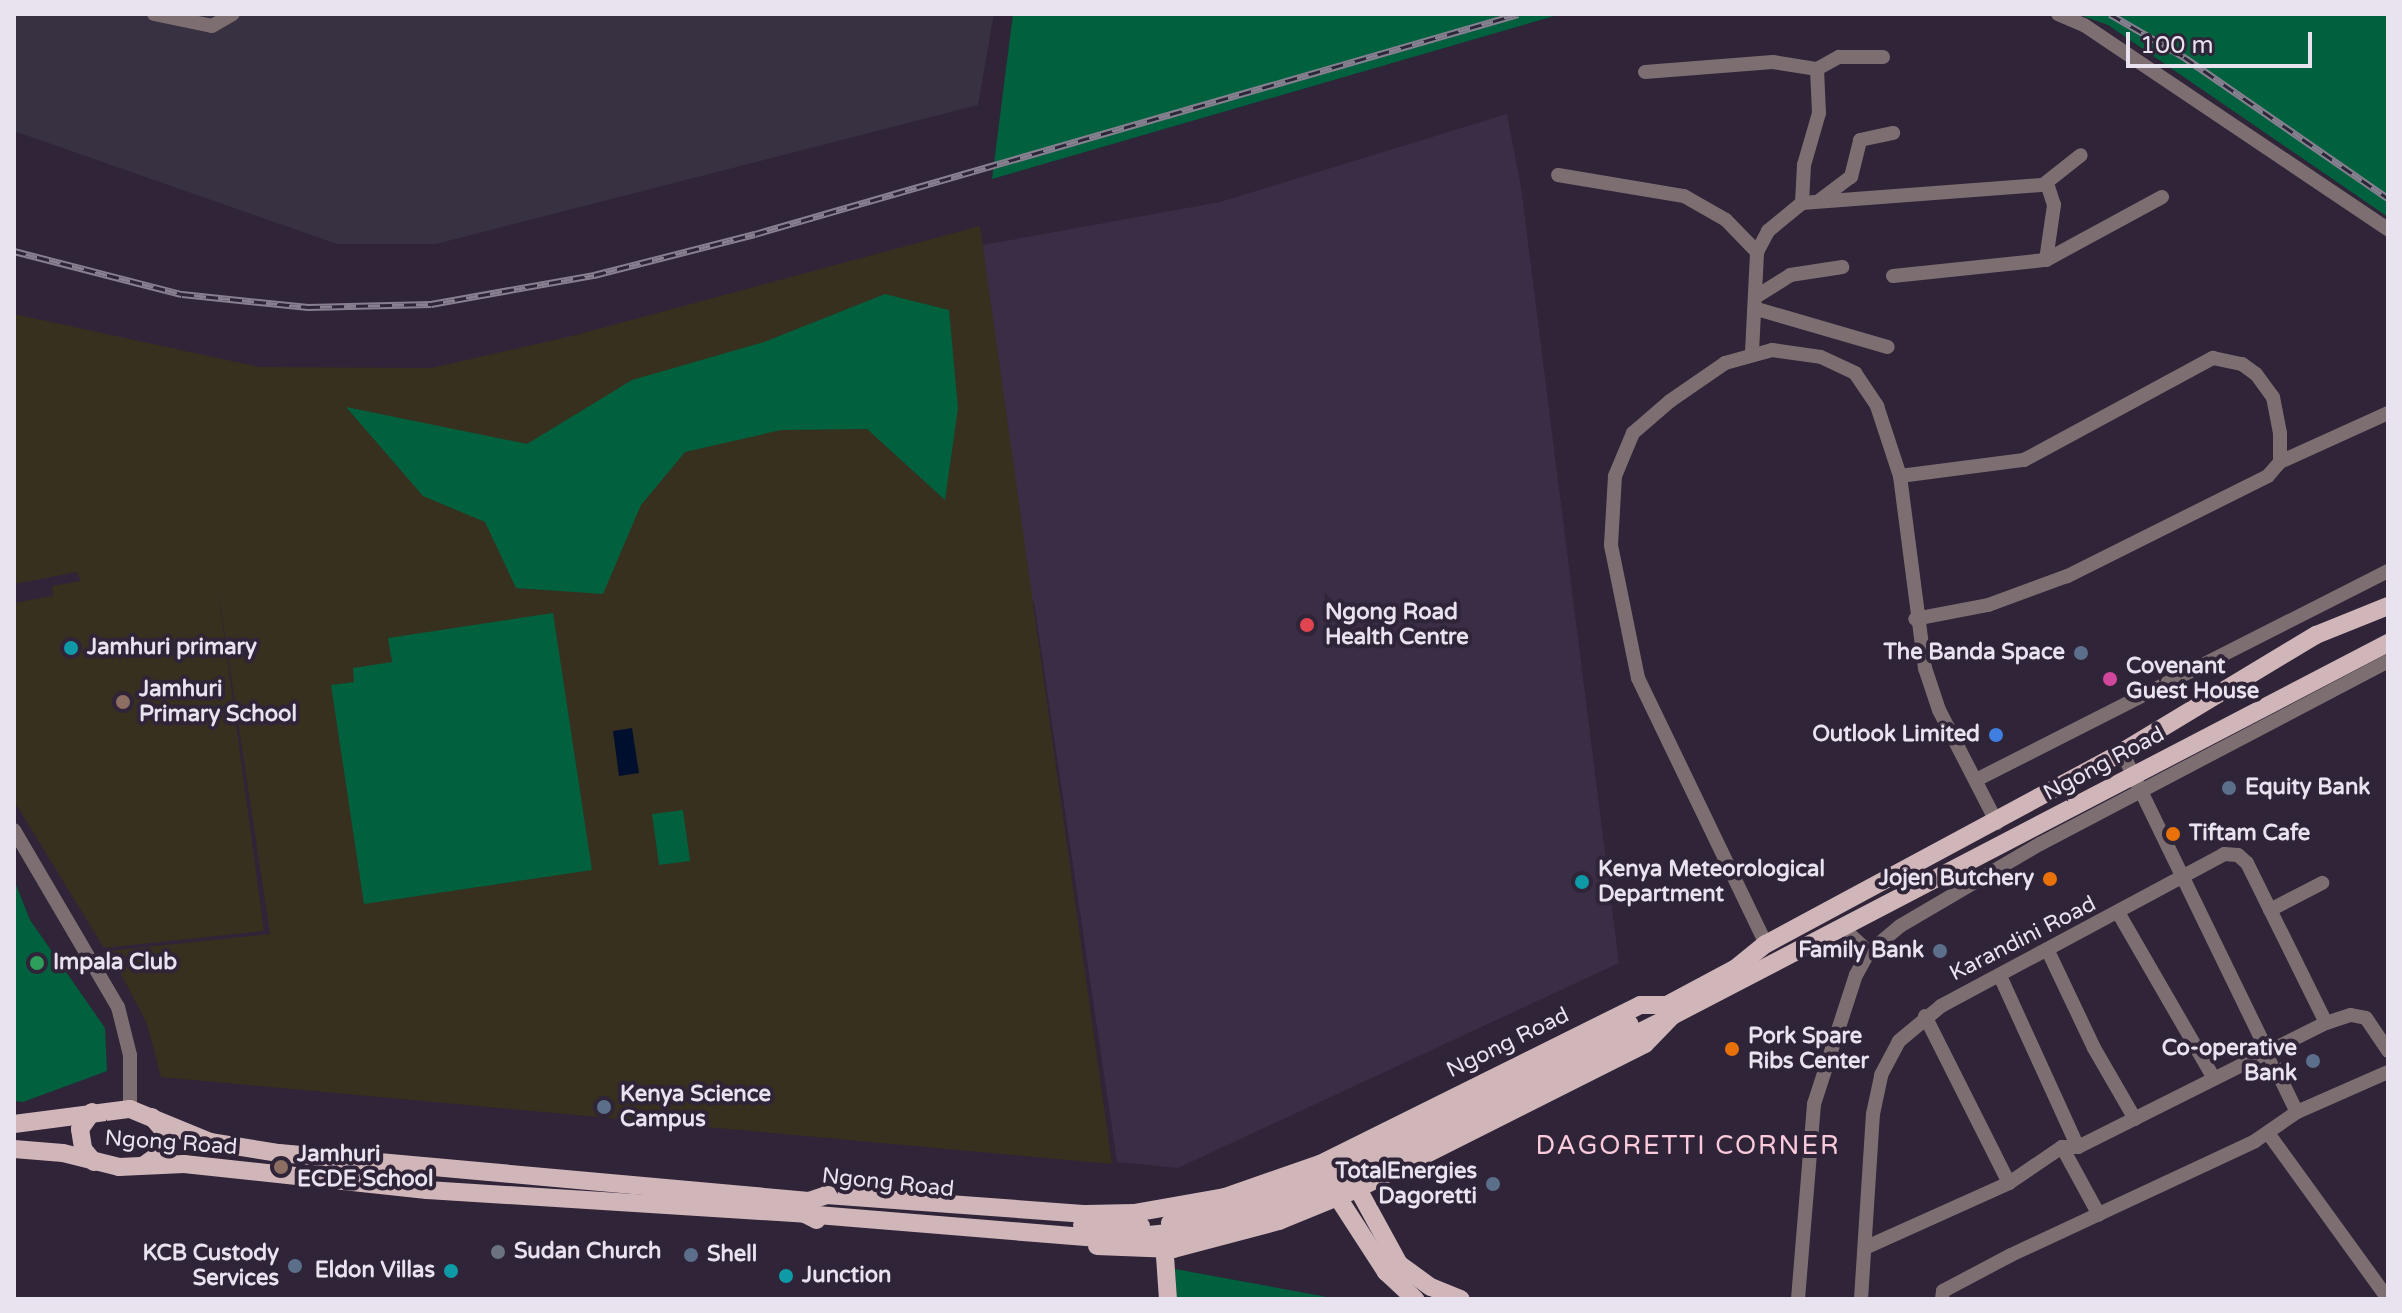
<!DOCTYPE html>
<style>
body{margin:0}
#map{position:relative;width:2402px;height:1313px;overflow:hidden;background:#2f2438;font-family:"Varela Round",sans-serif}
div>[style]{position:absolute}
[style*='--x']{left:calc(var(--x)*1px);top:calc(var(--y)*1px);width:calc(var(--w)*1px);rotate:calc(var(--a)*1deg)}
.commercial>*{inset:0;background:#383142}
.built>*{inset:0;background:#3a2d46}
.education>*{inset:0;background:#37301f}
.green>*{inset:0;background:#01603d}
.water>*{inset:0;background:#000f2e}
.minor>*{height:14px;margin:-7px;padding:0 7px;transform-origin:7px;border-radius:7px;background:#7d6f71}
.major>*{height:18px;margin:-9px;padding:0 9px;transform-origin:9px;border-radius:9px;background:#d0b5b9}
.rail>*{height:7px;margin-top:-3.5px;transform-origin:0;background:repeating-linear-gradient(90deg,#2f2438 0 12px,#887f90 0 24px);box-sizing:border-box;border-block:2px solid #887f90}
.major-bridge>*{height:18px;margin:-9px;padding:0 9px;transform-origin:9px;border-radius:9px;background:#d0b5b9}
.dots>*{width:22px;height:22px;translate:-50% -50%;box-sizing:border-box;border:4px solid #2f2438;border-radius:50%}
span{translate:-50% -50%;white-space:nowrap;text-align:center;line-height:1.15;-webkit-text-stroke:8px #2f2438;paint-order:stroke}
.poi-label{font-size:22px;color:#e9e2ef;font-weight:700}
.left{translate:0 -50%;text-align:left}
.right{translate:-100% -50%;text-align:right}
.street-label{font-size:22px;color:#e9e2ef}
.quarter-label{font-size:26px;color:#fbcadb;letter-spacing:2px}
.frame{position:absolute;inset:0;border:16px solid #e9e2ef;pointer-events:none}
.scale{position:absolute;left:2126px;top:32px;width:186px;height:36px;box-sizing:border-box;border:4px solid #e9e2ef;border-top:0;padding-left:10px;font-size:24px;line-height:28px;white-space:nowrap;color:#e9e2ef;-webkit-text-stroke:6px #2f2438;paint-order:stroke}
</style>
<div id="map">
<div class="commercial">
<i style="clip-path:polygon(14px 14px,994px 14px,978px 105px,436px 244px,337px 244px,14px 131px)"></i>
</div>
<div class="built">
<i style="clip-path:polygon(1507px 114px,1521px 187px,1619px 963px,1178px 1168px,1117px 1162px,1034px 602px,1004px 566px,983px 245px,1220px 202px)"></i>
</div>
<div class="education">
<i style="clip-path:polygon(980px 226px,1112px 1164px,161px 1077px,147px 1024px,109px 951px,270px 934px,217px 582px,264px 931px,104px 948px,14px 801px,14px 603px,53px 596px,52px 586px,81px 581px,77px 572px,14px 584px,14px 314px,259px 367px,431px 368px,572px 336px)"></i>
</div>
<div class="green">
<i style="clip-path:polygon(1013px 14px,1561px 14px,992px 179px)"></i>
<i style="clip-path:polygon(2077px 14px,2388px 14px,2388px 217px,2108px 25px)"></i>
<i style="clip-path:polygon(885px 294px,949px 310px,958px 408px,945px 500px,867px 429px,781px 430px,685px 452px,641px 505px,603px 594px,516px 588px,485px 522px,423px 496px,346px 407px,527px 444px,632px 380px,764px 342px)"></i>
<i style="clip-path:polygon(553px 613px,592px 870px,364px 904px,331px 685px,354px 682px,353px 668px,392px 662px,388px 638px)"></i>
<i style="clip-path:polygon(683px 810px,690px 861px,659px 865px,652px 814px)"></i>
<i style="clip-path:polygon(14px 880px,30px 920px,105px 1028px,107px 1071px,23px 1102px,14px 1101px)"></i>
<i style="clip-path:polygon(1175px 1269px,1338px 1299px,1177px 1299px)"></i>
</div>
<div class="water">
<i style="clip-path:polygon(632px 728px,639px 773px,619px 776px,613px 731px)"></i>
</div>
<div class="minor">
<i style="--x:154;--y:14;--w:59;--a:11.7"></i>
<i style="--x:212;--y:26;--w:24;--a:-30"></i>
<i style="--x:2058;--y:14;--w:28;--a:23"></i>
<i style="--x:2084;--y:25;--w:366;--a:33.9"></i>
<i style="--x:1645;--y:72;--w:128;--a:-4.5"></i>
<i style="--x:1773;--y:62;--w:45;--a:9"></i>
<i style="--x:1558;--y:175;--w:128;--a:9.5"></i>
<i style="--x:1684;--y:196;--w:48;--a:29.7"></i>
<i style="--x:1726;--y:220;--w:45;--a:45.9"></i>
<i style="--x:1820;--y:200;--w:39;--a:-37"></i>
<i style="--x:1851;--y:177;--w:38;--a:-76"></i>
<i style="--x:1860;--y:140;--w:34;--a:-12"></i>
<i style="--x:1802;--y:203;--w:38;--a:-87"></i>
<i style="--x:1804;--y:165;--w:54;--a:-73.9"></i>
<i style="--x:1819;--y:113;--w:44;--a:-92.6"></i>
<i style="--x:1817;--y:69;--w:25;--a:-29"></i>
<i style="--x:1839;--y:57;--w:44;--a:0"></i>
<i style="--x:2046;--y:260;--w:132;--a:-28.5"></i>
<i style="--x:1893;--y:276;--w:154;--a:-6"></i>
<i style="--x:2046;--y:260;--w:56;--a:-81.7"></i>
<i style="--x:2054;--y:205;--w:22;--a:-108"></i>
<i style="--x:1757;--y:296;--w:39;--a:-32"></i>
<i style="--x:1790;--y:275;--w:53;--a:-8.7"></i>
<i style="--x:1757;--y:309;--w:136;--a:16.2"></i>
<i style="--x:1752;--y:352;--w:100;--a:-87.1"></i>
<i style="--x:1757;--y:252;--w:24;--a:-62"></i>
<i style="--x:1768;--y:231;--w:44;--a:-39.5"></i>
<i style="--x:1802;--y:203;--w:242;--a:-4.3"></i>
<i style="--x:2043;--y:185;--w:48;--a:-38.3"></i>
<i style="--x:2280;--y:462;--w:119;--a:-24.4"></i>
<i style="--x:1900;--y:476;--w:125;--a:-7.4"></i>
<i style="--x:2024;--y:460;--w:215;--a:-28.4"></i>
<i style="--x:2213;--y:358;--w:30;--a:12"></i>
<i style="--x:2242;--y:364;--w:17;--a:36"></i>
<i style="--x:2256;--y:374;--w:29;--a:54"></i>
<i style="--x:2273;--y:397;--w:37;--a:79"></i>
<i style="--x:2280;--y:433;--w:29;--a:90"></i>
<i style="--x:2280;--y:462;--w:18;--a:131"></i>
<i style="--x:2268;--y:476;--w:225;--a:153.5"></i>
<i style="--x:2067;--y:576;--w:84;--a:159.8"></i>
<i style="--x:1988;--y:605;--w:74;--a:169.1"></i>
<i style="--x:2122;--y:752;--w:400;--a:64.1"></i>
<i style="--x:1976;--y:780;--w:462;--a:-26.9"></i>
<i style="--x:14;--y:830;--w:205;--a:59.6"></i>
<i style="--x:118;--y:1007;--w:49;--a:76"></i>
<i style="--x:130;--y:1055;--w:54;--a:90"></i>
<i style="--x:2270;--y:910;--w:59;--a:-27.4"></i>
<i style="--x:2119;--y:914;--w:188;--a:60"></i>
<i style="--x:1843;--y:928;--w:35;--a:43"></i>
<i style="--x:1766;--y:944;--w:295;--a:-115.7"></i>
<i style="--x:1638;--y:678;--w:136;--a:-101.5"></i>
<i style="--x:1611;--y:545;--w:69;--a:-86.7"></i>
<i style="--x:1615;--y:476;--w:47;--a:-67.3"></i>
<i style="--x:1633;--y:433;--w:49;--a:-40.9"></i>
<i style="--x:1670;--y:401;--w:67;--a:-34.6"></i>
<i style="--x:1725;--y:363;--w:49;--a:-15.5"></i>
<i style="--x:1772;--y:350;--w:49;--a:8.1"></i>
<i style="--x:1821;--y:357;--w:38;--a:25"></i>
<i style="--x:1855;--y:373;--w:40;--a:56"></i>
<i style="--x:1877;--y:406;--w:74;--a:71.8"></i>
<i style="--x:1900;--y:476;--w:194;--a:82.6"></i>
<i style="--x:1925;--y:668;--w:44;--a:71.6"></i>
<i style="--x:1939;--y:710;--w:127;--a:62.8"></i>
<i style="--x:2048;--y:951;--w:107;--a:64.6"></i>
<i style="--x:2094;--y:1048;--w:82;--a:60"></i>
<i style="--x:2000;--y:976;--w:188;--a:65.5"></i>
<i style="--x:1925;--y:1016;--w:187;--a:63.3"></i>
<i style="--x:2268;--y:1133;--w:205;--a:54.1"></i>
<i style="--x:2062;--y:1147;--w:77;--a:61.4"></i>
<i style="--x:1869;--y:1246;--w:154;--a:-24.2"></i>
<i style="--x:2009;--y:1183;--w:64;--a:-34.2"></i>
<i style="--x:2062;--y:1147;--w:16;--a:0"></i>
<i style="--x:2078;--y:1147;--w:277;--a:-26.6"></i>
<i style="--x:2326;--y:1023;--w:26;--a:-18"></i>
<i style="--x:2351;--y:1015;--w:15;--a:11"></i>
<i style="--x:2366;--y:1018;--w:40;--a:56"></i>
<i style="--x:1798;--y:1299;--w:196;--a:-85.3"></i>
<i style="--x:1814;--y:1104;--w:136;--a:-72"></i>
<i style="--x:1856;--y:975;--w:26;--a:-61"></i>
<i style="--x:1869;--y:952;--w:40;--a:-40"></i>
<i style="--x:1900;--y:926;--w:162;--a:-30.4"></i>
<i style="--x:2040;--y:844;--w:393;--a:-27.7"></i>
<i style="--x:1861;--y:1299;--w:185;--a:-86.3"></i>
<i style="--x:1873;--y:1114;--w:40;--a:-78"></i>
<i style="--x:1881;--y:1075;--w:38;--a:-62"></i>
<i style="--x:1899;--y:1041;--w:55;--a:-39.8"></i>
<i style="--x:1941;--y:1006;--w:321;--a:-28.2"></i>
<i style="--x:2224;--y:854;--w:14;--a:4"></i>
<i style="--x:2238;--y:855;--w:12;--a:42"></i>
<i style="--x:2247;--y:863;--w:178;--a:63.7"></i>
<i style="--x:1942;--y:1299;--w:8;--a:-83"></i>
<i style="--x:1943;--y:1291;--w:77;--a:-27.9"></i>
<i style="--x:2011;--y:1255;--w:269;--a:-25"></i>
<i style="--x:2255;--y:1141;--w:51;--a:-34.6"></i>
<i style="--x:2297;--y:1112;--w:99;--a:-23.7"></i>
</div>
<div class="major">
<i style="--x:92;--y:1112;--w:21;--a:125"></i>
<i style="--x:80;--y:1129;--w:20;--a:81"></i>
<i style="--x:83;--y:1149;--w:17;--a:50"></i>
<i style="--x:14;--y:1124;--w:117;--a:-7.4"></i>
<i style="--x:130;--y:1109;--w:87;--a:22.4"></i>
<i style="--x:210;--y:1142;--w:70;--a:9.1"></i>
<i style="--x:279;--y:1153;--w:532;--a:5.17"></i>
<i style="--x:809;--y:1201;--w:18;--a:-19"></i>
<i style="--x:826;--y:1195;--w:261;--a:4.2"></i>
<i style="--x:1086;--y:1214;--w:48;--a:-1.2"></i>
<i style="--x:1134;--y:1213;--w:92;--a:-10"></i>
<i style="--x:1225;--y:1197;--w:101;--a:-19.2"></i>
<i style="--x:1320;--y:1164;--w:357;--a:-26.4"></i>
<i style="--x:1640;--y:1005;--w:27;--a:0"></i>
<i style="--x:1667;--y:1005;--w:78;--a:-28.2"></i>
<i style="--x:1736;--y:968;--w:38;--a:-39"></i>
<i style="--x:1766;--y:944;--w:404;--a:-28.3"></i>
<i style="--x:2122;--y:752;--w:227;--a:-31.1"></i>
<i style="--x:2316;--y:635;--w:78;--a:-21.9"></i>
<i style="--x:14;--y:1149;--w:49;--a:4.7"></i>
<i style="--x:63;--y:1153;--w:58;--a:14"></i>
<i style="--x:119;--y:1167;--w:65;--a:-2.6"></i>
<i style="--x:184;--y:1164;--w:244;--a:6.1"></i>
<i style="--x:427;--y:1190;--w:379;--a:3.6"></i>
<i style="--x:805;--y:1214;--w:13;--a:27"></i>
<i style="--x:144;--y:1165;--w:21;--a:-35"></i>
<i style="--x:161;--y:1153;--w:21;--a:-79"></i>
<i style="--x:165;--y:1132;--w:20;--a:-131"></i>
<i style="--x:1352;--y:1178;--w:98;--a:61.3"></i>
<i style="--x:1399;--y:1264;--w:39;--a:36"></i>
<i style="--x:1431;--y:1287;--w:32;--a:22"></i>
<i style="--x:1333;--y:1190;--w:98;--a:57.1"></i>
<i style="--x:1386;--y:1272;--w:40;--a:43"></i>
<i style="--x:1164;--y:1242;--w:57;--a:86"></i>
<i style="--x:1097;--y:1246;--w:76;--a:2.3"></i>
<i style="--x:1173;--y:1249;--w:110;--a:-14.8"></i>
<i style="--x:1279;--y:1221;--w:84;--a:-22.3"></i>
<i style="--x:1357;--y:1189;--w:322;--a:-26.7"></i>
<i style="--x:1645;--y:1044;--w:39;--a:-46"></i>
<i style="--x:1672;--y:1016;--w:807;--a:-27.52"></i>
</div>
<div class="rail">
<i style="--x:2110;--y:14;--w:86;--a:30.2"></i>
<i style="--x:2184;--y:57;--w:248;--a:34.7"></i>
<i style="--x:14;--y:251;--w:173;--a:14.4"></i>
<i style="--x:182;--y:294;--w:127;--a:5.9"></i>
<i style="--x:308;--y:307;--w:123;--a:-1.4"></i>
<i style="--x:431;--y:304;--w:166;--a:-10.1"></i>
<i style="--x:594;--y:275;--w:166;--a:-14.3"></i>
<i style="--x:755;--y:234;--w:794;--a:-16.08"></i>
</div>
<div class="major-bridge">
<i style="--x:805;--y:1214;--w:307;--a:4.7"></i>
<i style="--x:1111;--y:1239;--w:105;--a:-6"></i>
<i style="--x:1215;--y:1228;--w:69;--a:-16.9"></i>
<i style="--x:1281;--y:1208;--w:64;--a:-24.1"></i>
<i style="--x:1339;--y:1182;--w:372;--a:-26.5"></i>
<i style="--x:1170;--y:1223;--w:121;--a:-15.3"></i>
<i style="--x:1287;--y:1191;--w:381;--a:-26"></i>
<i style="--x:1082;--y:1225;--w:59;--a:1"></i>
</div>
<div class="dots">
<i style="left:1307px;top:625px;background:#e0444e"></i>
<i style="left:71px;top:648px;background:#0f9aa8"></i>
<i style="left:2081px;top:653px;background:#5c6f8a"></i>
<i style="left:2110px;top:679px;background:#d1479c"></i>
<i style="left:123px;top:702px;background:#8d6e63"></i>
<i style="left:1996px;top:735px;background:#3f7fe0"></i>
<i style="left:2229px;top:788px;background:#5c6f8a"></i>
<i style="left:2173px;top:834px;background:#e8710a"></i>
<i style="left:2050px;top:879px;background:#e8710a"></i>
<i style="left:1582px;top:882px;background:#0f9aa8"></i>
<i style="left:1940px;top:951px;background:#5c6f8a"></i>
<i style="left:37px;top:963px;background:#2e9e5b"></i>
<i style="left:1732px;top:1049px;background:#e8710a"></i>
<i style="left:2313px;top:1061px;background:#5c6f8a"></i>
<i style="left:604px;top:1107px;background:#5c6f8a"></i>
<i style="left:281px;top:1167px;background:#8d6e63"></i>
<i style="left:1493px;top:1184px;background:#5c6f8a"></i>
<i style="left:498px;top:1252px;background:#6b7280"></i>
<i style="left:691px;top:1255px;background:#5c6f8a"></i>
<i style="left:295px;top:1266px;background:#5c6f8a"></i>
<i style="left:451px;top:1271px;background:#0f9aa8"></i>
<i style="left:786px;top:1276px;background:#0f9aa8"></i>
</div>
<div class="poi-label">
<span class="left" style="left:1325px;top:625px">Ngong Road<br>Health Centre</span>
<span class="left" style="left:87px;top:648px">Jamhuri primary</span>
<span class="right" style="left:2065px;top:653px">The Banda Space</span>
<span class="left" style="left:2126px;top:679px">Covenant<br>Guest House</span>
<span class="left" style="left:139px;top:702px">Jamhuri<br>Primary School</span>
<span class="right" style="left:1980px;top:735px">Outlook Limited</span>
<span class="left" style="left:2245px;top:788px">Equity Bank</span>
<span class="left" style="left:2189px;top:834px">Tiftam Cafe</span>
<span class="left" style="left:1598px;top:882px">Kenya Meteorological<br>Department</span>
<span class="right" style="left:2034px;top:879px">Jojen Butchery</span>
<span class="right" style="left:1924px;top:951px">Family Bank</span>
<span class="left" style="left:53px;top:963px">Impala Club</span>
<span class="left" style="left:1748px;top:1049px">Pork Spare<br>Ribs Center</span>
<span class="right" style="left:2297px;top:1061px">Co-operative<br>Bank</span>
<span class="left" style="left:620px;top:1107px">Kenya Science<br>Campus</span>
<span class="left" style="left:297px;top:1167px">Jamhuri<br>ECDE School</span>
<span class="right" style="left:1477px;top:1184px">TotalEnergies<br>Dagoretti</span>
<span class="left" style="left:514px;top:1252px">Sudan Church</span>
<span class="right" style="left:279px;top:1266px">KCB Custody<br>Services</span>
<span class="left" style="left:707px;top:1255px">Shell</span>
<span class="right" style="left:435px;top:1271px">Eldon Villas</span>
<span class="left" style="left:802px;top:1276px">Junction</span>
</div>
<div class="street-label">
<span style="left:2104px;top:764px;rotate:-28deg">Ngong Road</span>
<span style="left:2023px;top:939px;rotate:-27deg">Karandini Road</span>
<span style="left:1508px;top:1043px;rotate:-26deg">Ngong Road</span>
<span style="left:171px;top:1143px;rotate:4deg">Ngong Road</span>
<span style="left:888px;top:1183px;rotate:6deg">Ngong Road</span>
</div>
<div class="quarter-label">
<span style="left:1688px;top:1146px">DAGORETTI CORNER</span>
</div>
<div class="frame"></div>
<div class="scale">100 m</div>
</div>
